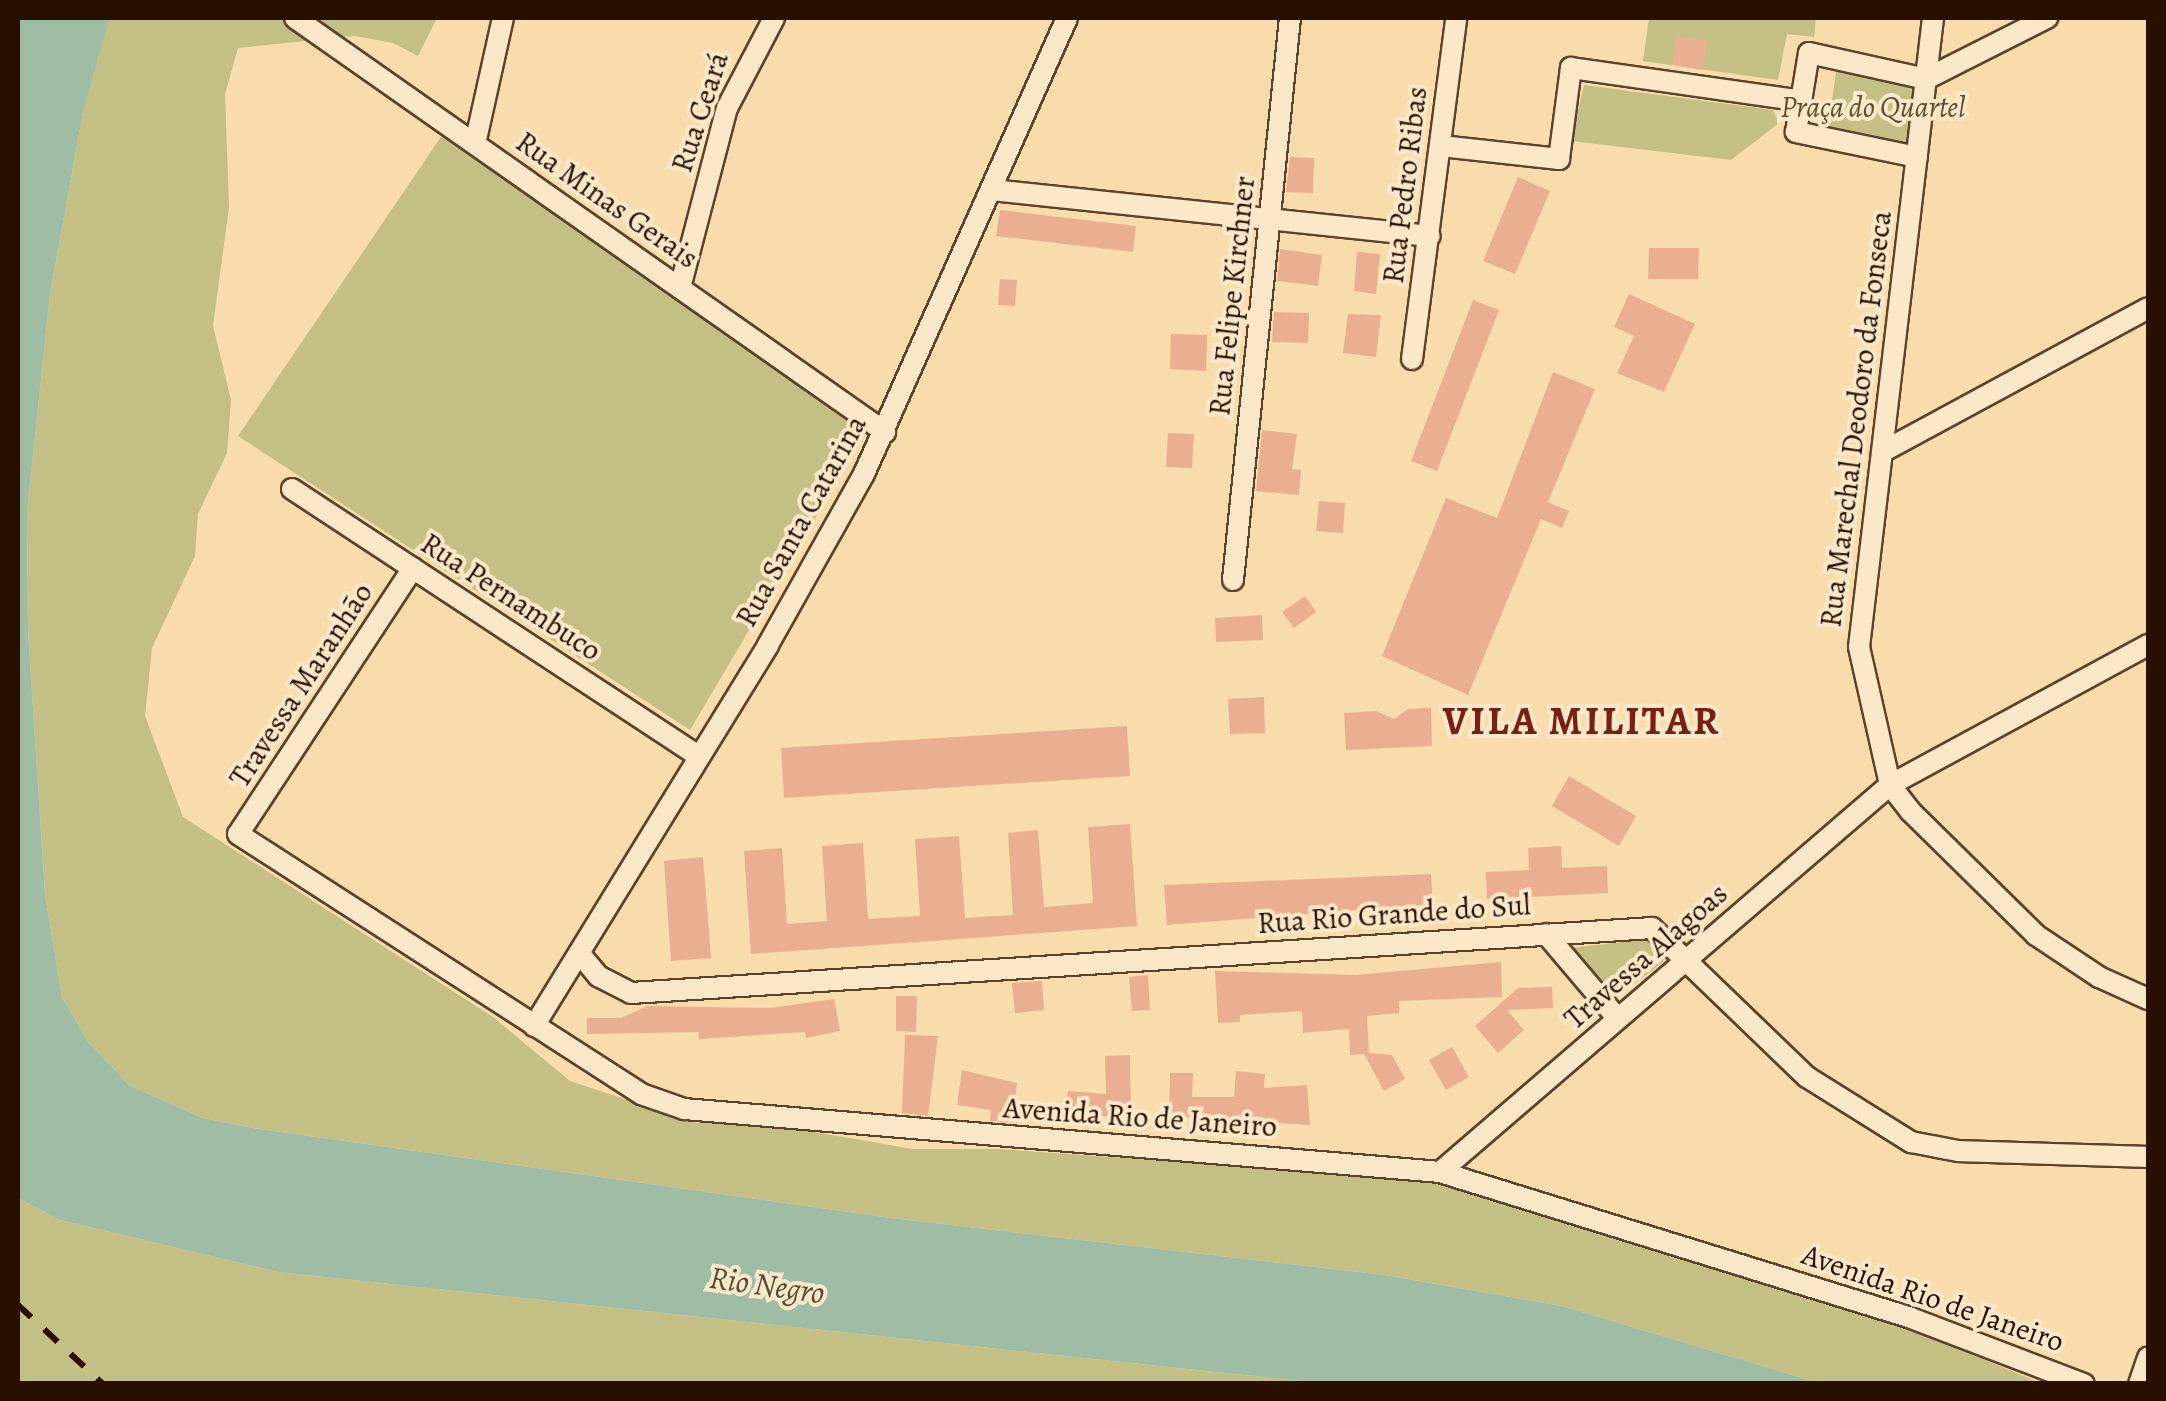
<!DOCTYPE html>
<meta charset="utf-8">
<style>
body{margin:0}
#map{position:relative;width:2166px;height:1401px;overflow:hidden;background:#f8dcac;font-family:Alegreya,serif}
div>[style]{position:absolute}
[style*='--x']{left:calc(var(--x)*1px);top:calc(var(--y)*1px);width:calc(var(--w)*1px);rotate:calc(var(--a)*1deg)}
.green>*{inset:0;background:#c3bf85}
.water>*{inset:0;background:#9fbca4}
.building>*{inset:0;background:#eaaf91}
.roads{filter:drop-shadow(2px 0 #5d422b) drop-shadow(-2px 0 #5d422b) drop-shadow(0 2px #5d422b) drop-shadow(0 -2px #5d422b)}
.minor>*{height:20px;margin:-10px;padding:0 10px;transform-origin:10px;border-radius:10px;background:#fae8c9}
.rail>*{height:6px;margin-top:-3px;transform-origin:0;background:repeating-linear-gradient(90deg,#290f00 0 18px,transparent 0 36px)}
span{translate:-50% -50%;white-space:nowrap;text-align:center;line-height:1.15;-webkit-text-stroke:8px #fae8c9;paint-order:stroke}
.park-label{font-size:30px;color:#5f4d2f;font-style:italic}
.street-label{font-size:30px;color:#290f00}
.water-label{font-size:32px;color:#524c39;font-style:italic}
.district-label{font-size:40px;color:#7a1f14;font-weight:700;letter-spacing:2.5px}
.frame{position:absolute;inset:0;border:20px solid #290f00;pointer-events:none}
</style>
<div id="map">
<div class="green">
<i style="clip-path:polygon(110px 18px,437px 18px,418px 56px,393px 43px,355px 36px,238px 48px,225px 94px,229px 207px,213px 326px,231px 400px,227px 453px,198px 514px,195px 556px,152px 648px,145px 716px,183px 817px,493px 1017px,570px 1081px,697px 1123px,768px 1124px,913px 1149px,999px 1149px,1431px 1180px,1812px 1287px,2040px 1383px,1819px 1383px,1562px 1306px,1385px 1275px,891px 1218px,253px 1128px,203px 1118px,129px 1085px,88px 1042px,62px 997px,45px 894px,28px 630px,27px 512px,50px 294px,83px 112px)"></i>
<i style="clip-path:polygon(1649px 18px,1816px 18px,1814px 37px,1787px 34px,1778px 80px,1643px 61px)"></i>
<i style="clip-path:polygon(1837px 66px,1920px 82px,1906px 149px,1827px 134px)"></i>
<i style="clip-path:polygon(1584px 85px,1773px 110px,1779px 123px,1731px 160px,1571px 141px)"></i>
<i style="clip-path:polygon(445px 131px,865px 434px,690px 730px,238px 436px)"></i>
<i style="clip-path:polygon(1650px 939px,1665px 954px,1663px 962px,1613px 1000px,1570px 948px)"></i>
<i style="clip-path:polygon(18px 1198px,60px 1220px,278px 1272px,1319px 1383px,18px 1383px)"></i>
</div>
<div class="water">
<i style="clip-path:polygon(18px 18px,110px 18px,83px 112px,50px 294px,27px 512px,28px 630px,45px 894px,62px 997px,88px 1042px,129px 1085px,203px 1118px,253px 1128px,891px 1218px,1385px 1275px,1562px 1306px,1819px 1383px,1319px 1383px,278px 1272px,60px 1220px,18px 1198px)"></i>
</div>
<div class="building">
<i style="clip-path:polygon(1676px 36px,1707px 41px,1703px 70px,1673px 65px)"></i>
<i style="clip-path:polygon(1290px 157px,1314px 158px,1313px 193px,1286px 192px)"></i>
<i style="clip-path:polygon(1518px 177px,1550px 191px,1515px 274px,1483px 261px)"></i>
<i style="clip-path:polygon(1000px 210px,1136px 226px,1133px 252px,996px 236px)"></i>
<i style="clip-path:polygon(1649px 248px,1699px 248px,1698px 279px,1648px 279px)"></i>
<i style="clip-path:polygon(1280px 249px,1322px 255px,1318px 286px,1277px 281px)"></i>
<i style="clip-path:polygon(1357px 252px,1380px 254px,1376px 294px,1354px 291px)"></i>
<i style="clip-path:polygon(1000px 279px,1017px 280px,1015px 306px,998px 305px)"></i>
<i style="clip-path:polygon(1629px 294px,1695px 324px,1664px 392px,1617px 373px,1634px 336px,1614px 327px)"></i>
<i style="clip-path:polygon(1473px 300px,1499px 310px,1437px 471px,1411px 461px)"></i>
<i style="clip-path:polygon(1274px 312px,1309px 313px,1308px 343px,1272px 342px)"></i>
<i style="clip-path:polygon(1348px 314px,1381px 315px,1376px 357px,1343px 353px)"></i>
<i style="clip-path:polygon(1171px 334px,1207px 335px,1206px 371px,1170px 369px)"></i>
<i style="clip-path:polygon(1553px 372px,1595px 389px,1548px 502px,1569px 511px,1562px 528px,1541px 519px,1468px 695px,1382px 656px,1446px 498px,1497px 518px)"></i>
<i style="clip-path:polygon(1262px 430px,1297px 434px,1292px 469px,1301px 470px,1299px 495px,1256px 491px)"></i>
<i style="clip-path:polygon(1168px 433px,1194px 434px,1192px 468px,1166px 467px)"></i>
<i style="clip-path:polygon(1319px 501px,1345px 503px,1343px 533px,1316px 531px)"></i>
<i style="clip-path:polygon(1305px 596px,1316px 612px,1294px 628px,1282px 612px)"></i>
<i style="clip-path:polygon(1262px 615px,1263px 640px,1216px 642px,1215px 618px)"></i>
<i style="clip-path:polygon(1264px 697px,1265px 733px,1230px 734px,1228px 699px)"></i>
<i style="clip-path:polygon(1431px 708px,1432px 746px,1346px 750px,1344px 713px,1376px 711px,1394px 719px,1408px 709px)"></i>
<i style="clip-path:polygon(1127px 726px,1130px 776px,784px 798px,781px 748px)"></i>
<i style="clip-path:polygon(1569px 776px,1636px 816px,1619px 846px,1552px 806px)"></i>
<i style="clip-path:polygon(1130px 824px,1137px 926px,751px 954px,744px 851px,782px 848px,787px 924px,827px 921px,822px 846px,863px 843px,868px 919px,920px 916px,915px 839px,959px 836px,965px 918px,1013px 915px,1008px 833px,1038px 830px,1044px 907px,1093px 903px,1088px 827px)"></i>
<i style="clip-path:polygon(1561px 846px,1562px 868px,1607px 866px,1608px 893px,1487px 899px,1486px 872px,1529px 870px,1528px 848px)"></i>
<i style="clip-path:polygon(703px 857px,711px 958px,671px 961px,664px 861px)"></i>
<i style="clip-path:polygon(1431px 874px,1433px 904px,1167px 925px,1164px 885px)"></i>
<i style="clip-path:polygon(1501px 962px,1502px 997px,1399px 1001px,1399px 1013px,1367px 1016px,1369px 1053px,1392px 1055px,1405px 1079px,1384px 1091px,1364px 1054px,1350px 1055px,1349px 1029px,1303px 1033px,1302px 1011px,1240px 1015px,1240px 1022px,1218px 1023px,1215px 971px,1355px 975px)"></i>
<i style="clip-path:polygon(1148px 975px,1150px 1010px,1132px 1011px,1129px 977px)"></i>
<i style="clip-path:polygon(1042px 981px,1044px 1010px,1015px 1013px,1012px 983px)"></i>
<i style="clip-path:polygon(1552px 987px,1553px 1008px,1507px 1010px,1524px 1030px,1498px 1053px,1475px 1026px,1518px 988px)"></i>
<i style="clip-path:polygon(896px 996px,917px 996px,916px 1032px,896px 1031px)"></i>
<i style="clip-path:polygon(834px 999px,840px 1031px,806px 1038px,805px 1032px,699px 1039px,699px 1032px,587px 1034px,587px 1018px,621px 1018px,647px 1006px,770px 1008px)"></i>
<i style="clip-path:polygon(905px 1035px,938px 1036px,928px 1116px,902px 1113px)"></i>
<i style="clip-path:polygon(1452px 1047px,1469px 1077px,1446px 1090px,1429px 1060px)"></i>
<i style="clip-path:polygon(1130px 1055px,1131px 1115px,1065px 1118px,1068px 1091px,1106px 1094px,1105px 1056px)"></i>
<i style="clip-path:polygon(962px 1070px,1017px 1083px,1013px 1123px,990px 1121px,991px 1110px,957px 1105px)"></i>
<i style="clip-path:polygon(1236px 1071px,1265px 1074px,1264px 1088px,1307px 1085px,1310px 1125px,1169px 1116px,1170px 1073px,1193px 1073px,1192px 1097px,1234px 1097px)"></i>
</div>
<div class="roads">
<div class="minor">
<i style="--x:295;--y:18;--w:721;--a:35.06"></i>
<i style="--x:1933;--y:18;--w:633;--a:96.71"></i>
<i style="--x:1859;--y:647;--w:141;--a:77.3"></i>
<i style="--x:1890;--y:785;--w:33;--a:52"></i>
<i style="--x:1910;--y:811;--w:177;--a:44.5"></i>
<i style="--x:2036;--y:935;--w:76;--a:33.7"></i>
<i style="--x:2099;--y:977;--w:54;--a:24.2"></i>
<i style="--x:475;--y:144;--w:129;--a:-77.5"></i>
<i style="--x:1441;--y:146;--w:119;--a:6.3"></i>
<i style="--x:1559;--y:159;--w:92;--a:-82.5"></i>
<i style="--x:1571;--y:68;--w:233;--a:8.1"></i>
<i style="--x:1917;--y:157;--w:124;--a:-168.3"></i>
<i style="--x:1796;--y:132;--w:80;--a:-80.7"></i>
<i style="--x:1809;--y:53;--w:120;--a:12.5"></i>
<i style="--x:1926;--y:79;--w:136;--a:-26.8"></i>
<i style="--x:992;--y:190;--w:440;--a:6"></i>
<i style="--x:680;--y:288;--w:186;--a:-75.4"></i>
<i style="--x:727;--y:108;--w:102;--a:-62.4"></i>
<i style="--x:1412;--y:359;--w:344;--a:-82.6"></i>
<i style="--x:1882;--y:452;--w:302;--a:-28.4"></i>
<i style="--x:292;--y:489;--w:485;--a:33.3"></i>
<i style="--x:413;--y:568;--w:318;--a:123.3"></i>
<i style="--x:238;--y:834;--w:480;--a:32.8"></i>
<i style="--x:641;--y:1094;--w:46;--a:19.2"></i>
<i style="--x:684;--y:1109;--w:759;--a:4.76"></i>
<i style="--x:1440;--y:1172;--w:493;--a:17.2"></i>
<i style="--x:1911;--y:1318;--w:185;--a:20.9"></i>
<i style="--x:1233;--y:580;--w:565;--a:-84.21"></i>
<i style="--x:1546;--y:934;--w:111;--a:49.7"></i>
<i style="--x:579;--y:953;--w:30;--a:50"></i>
<i style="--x:598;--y:976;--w:37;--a:27"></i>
<i style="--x:631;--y:993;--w:1023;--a:-3.64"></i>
<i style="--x:1652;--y:928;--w:215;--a:43.9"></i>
<i style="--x:1807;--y:1077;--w:123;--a:32"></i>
<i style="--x:1911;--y:1142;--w:48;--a:10.8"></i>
<i style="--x:1958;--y:1151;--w:190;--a:1.8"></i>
<i style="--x:534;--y:1026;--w:447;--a:-58.4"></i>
<i style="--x:768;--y:645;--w:196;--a:-60.7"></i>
<i style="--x:864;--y:474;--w:499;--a:-66"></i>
<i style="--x:1440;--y:1172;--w:594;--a:-40.7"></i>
<i style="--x:1890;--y:785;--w:294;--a:-28.5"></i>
<i style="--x:2139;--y:1384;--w:28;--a:-71"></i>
</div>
</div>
<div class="rail">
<i style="--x:18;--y:1305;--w:116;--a:42.9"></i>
</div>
<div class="park-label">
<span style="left:1873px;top:107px">Praça do Quartel</span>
</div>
<div class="street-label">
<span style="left:700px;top:112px;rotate:-72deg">Rua Ceará</span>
<span style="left:1405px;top:185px;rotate:-83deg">Rua Pedro Ribas</span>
<span style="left:607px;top:200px;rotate:35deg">Rua Minas Gerais</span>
<span style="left:1232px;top:296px;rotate:-84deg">Rua Felipe Kirchner</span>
<span style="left:1856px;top:419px;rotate:-83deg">Rua Marechal Deodoro da Fonseca</span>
<span style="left:801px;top:521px;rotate:-61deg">Rua Santa Catarina</span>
<span style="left:511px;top:597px;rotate:33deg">Rua Pernambuco</span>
<span style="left:301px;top:685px;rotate:-57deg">Travessa Maranhão</span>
<span style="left:1394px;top:914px;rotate:-4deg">Rua Rio Grande do Sul</span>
<span style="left:1646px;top:956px;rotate:-41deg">Travessa Alagoas</span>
<span style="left:1140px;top:1117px;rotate:4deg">Avenida Rio de Janeiro</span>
<span style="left:1933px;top:1298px;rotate:19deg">Avenida Rio de Janeiro</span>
</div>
<div class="water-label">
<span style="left:767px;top:1285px;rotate:8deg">Rio Negro</span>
</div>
<div class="district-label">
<span style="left:1582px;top:721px">VILA MILITAR</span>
</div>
<div class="frame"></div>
</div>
